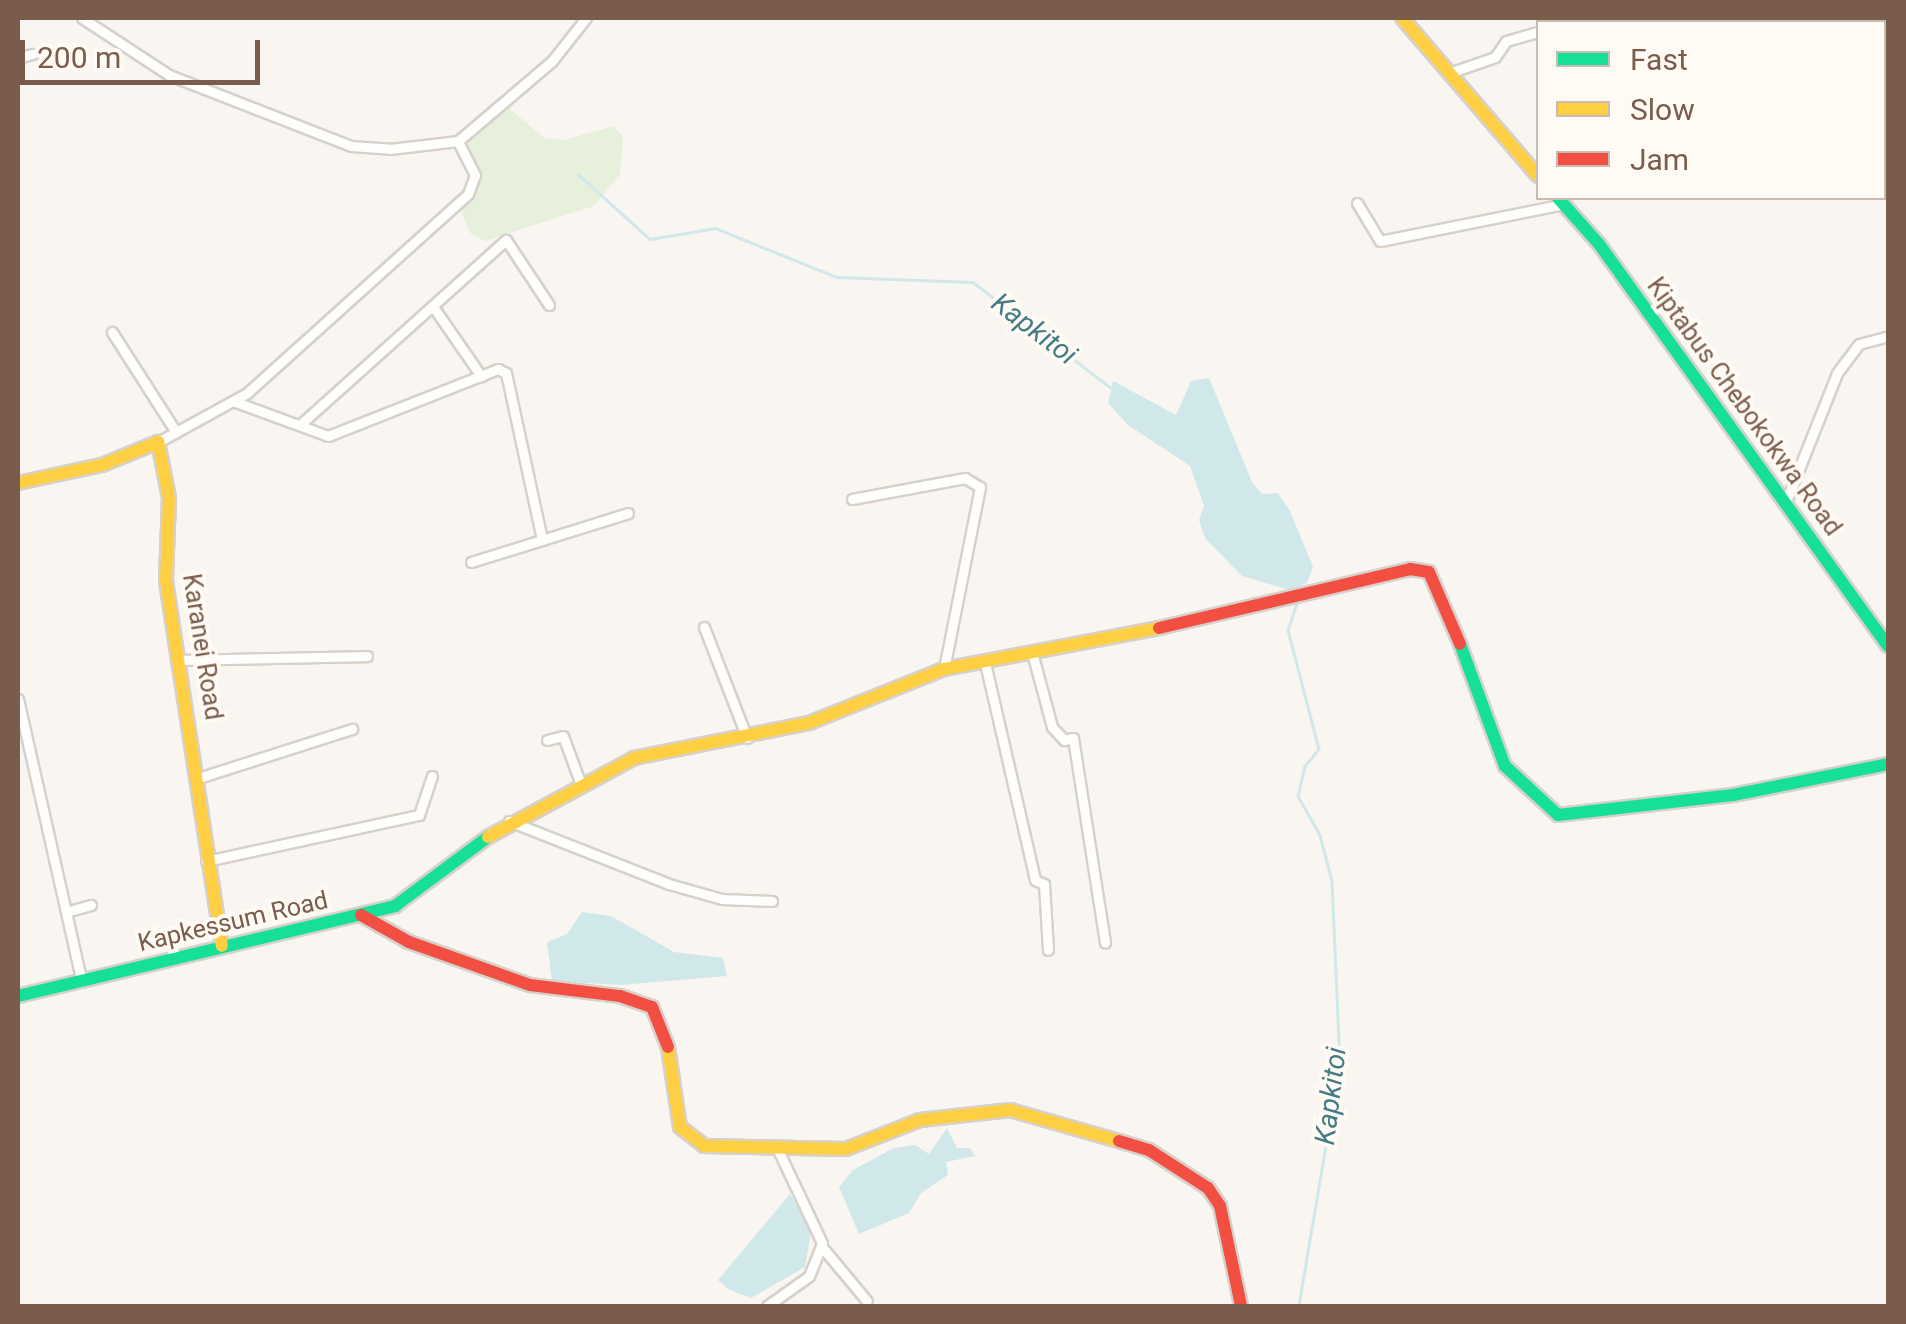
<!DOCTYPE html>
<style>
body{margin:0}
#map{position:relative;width:1906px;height:1324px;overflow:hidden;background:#f9f5f0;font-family:Roboto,sans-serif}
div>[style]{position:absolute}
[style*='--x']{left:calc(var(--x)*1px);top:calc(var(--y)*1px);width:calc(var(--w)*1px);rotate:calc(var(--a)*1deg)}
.green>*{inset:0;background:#e7f0db}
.water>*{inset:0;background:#d0e8ea}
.stream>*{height:2.5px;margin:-1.25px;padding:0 1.25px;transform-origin:1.25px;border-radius:1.25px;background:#d0e8ea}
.roads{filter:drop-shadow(2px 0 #d7d1cb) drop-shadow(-2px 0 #d7d1cb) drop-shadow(0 2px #d7d1cb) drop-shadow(0 -2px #d7d1cb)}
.street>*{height:9px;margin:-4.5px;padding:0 4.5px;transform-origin:4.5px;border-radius:4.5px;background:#fefefd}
.fast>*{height:12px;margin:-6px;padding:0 6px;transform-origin:6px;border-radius:6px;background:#16e098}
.slow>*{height:12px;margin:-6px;padding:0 6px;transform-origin:6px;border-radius:6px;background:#ffcf43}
.jam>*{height:12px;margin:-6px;padding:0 6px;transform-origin:6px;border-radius:6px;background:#f24e42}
span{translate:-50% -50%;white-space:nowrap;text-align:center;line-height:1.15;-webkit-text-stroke:8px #fffaf3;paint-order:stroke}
.street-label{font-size:25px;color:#7a5c4d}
.water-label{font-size:28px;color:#437c86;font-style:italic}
.frame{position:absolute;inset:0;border:20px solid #7a5c4d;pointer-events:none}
.legend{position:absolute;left:1536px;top:20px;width:350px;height:180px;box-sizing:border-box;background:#fffaf3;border:2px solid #cabbb1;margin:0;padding:12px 18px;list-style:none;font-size:30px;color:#7a5c4d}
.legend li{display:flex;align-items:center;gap:20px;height:50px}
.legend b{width:50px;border:2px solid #cabbb1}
.scale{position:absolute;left:20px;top:40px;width:240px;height:45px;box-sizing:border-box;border:5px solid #7a5c4d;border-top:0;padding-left:12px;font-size:30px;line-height:35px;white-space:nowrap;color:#7a5c4d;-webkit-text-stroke:8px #fffaf3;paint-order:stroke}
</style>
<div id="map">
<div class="green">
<i style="clip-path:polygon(509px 108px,544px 138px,564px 140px,614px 126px,623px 137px,620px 174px,594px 206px,485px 241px,471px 234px,461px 211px,477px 193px,481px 176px,465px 144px)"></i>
</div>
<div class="water">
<i style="clip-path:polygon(1209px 378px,1252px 482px,1262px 494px,1278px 493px,1290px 511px,1313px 567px,1307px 583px,1289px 590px,1242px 576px,1205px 538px,1199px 520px,1204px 506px,1190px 466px,1128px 425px,1108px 403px,1113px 381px,1176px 415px,1191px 381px)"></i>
<i style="clip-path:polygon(582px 912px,611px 916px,674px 952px,723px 958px,727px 976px,620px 985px,552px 981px,547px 942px,567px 934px)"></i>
<i style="clip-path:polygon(947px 1128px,957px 1148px,970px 1148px,975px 1156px,946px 1162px,948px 1175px,921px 1193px,909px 1213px,859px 1234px,839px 1187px,853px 1170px,894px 1148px,915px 1145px,929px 1154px)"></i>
<i style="clip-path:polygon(790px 1194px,811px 1232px,805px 1267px,751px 1298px,730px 1290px,718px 1280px)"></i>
</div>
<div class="stream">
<i style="--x:578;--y:174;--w:97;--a:42.1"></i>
<i style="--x:650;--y:239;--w:66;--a:-9.6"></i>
<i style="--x:715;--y:228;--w:131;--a:21.9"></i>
<i style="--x:837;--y:277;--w:136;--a:2.1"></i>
<i style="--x:973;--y:282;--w:174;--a:37.5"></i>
<i style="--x:1297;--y:603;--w:28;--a:108"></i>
<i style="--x:1288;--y:630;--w:123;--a:75.4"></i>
<i style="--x:1319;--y:749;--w:22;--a:129"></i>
<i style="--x:1305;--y:766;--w:31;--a:103"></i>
<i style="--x:1298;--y:796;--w:45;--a:60.6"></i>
<i style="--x:1320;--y:835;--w:48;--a:75.4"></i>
<i style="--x:1332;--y:881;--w:182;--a:87.5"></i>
<i style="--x:1340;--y:1063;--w:246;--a:99.6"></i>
</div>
<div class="roads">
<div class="street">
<i style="--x:82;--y:18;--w:104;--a:33.2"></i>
<i style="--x:169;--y:75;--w:195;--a:21.3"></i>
<i style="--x:351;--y:146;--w:39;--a:4"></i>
<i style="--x:390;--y:149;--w:68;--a:-6.7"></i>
<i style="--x:458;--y:141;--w:123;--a:-40.4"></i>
<i style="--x:552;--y:61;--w:55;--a:-51.7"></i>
<i style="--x:1657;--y:18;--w:4;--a:76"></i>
<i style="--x:1813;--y:18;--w:5;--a:53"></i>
<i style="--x:1699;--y:22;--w:10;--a:-24"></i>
<i style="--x:18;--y:58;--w:15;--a:-16"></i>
<i style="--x:1449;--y:73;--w:49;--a:-19.2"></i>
<i style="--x:1495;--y:57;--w:19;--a:-55"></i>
<i style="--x:1506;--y:41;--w:33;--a:-16"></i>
<i style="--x:1884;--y:114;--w:7;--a:56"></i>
<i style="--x:1357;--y:203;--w:44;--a:58.8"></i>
<i style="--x:1380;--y:241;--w:187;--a:-11.4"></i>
<i style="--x:434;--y:308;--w:83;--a:55.3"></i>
<i style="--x:112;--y:332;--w:119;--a:57.4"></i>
<i style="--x:233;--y:401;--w:101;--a:20.2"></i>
<i style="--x:328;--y:436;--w:183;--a:-21.5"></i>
<i style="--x:498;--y:369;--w:9;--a:27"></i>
<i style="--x:506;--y:373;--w:171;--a:77.8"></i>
<i style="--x:542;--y:540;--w:90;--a:-17.4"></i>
<i style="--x:303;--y:422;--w:273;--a:-41.9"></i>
<i style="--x:506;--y:240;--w:78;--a:56.5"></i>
<i style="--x:158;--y:442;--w:102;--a:-28.8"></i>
<i style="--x:247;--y:393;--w:297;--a:-42"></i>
<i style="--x:468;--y:194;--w:20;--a:-70"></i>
<i style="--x:475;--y:175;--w:38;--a:-117"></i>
<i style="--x:852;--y:499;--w:115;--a:-10.5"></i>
<i style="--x:965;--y:478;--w:17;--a:31"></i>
<i style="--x:980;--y:487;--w:186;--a:101.2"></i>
<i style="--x:1785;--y:504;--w:141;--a:-68.3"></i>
<i style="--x:1837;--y:373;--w:36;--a:-53"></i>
<i style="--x:1859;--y:344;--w:30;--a:-15"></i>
<i style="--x:471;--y:562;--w:74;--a:-17.2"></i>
<i style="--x:704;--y:627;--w:119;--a:68.8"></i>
<i style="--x:1033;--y:656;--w:73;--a:75"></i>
<i style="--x:1052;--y:727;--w:18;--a:47"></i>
<i style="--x:1064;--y:740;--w:9;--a:-13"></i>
<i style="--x:1073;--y:738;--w:207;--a:81.1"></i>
<i style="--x:182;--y:660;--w:185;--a:-1.2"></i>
<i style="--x:985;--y:663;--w:223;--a:77"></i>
<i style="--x:1035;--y:880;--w:10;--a:24"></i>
<i style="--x:1044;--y:884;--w:66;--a:86.5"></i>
<i style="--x:18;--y:699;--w:290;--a:77.3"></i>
<i style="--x:547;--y:740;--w:16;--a:-14"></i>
<i style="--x:563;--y:736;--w:49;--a:69.7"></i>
<i style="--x:195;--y:779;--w:165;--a:-17.7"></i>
<i style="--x:509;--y:821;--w:172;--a:21.5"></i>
<i style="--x:669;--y:884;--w:55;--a:15.8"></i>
<i style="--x:722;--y:899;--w:50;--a:2.3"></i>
<i style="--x:206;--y:861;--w:218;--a:-12.2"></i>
<i style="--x:419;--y:815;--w:41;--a:-71.6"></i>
<i style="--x:66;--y:912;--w:26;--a:-16"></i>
<i style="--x:822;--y:1247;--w:70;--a:50.2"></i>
<i style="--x:767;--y:1306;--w:52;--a:-35.5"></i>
<i style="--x:809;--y:1276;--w:35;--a:-68"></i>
<i style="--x:822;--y:1243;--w:103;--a:-115.3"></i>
</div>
<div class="fast">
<i style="--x:1558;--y:198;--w:62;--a:48.3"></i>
<i style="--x:1599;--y:244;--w:495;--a:54.3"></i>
<i style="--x:1460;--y:644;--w:130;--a:69.8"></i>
<i style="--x:1505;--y:766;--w:72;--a:42.8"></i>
<i style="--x:1558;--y:815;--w:176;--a:-6.5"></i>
<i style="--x:1733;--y:795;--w:158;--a:-11.3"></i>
<i style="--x:18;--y:996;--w:388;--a:-13.4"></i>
<i style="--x:395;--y:906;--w:116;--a:-36.6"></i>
</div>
<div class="slow">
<i style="--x:1402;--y:18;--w:208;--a:49.3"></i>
<i style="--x:18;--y:483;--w:86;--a:-12.1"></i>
<i style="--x:102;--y:465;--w:61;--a:-22.3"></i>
<i style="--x:158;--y:442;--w:57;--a:78.9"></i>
<i style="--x:169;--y:498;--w:83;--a:92.1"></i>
<i style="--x:166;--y:581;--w:369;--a:81.3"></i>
<i style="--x:488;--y:837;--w:166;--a:-28.4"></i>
<i style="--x:634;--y:758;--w:178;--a:-11.3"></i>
<i style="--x:809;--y:723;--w:145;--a:-21.8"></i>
<i style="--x:944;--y:669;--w:219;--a:-10.8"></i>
<i style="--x:668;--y:1047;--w:81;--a:81.5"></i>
<i style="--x:680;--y:1127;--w:31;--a:38"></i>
<i style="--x:704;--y:1146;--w:142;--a:1.2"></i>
<i style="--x:846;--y:1149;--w:79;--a:-21.4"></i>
<i style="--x:920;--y:1120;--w:91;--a:-6.3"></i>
<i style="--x:1010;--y:1110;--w:113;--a:15.9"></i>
</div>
<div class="jam">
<i style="--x:1159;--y:628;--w:258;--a:-13.2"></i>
<i style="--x:1410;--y:569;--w:19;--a:9"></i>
<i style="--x:1429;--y:572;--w:78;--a:66.7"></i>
<i style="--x:361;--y:915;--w:55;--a:29.4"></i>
<i style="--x:409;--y:942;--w:128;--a:19.6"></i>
<i style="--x:530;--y:985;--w:91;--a:7"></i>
<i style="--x:620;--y:996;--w:34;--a:19"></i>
<i style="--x:652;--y:1007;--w:43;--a:68.2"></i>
<i style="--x:1119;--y:1141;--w:31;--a:17"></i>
<i style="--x:1149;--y:1150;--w:70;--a:32.8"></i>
<i style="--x:1208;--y:1188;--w:22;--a:56"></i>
<i style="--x:1220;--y:1206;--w:102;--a:78.1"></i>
</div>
</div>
<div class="street-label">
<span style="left:1744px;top:407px;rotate:54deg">Kiptabus Chebokokwa Road</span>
<span style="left:202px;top:647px;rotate:81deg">Karanei Road</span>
<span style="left:233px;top:922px;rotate:-13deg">Kapkessum Road</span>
</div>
<div class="water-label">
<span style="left:1034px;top:329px;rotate:37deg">Kapkitoi</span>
<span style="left:1331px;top:1096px;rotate:-83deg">Kapkitoi</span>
</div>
<div class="frame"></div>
<ul class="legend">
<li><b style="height:12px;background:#16e098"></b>Fast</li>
<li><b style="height:12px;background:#ffcf43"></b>Slow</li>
<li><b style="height:12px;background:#f24e42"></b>Jam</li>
</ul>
<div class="scale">200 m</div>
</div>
